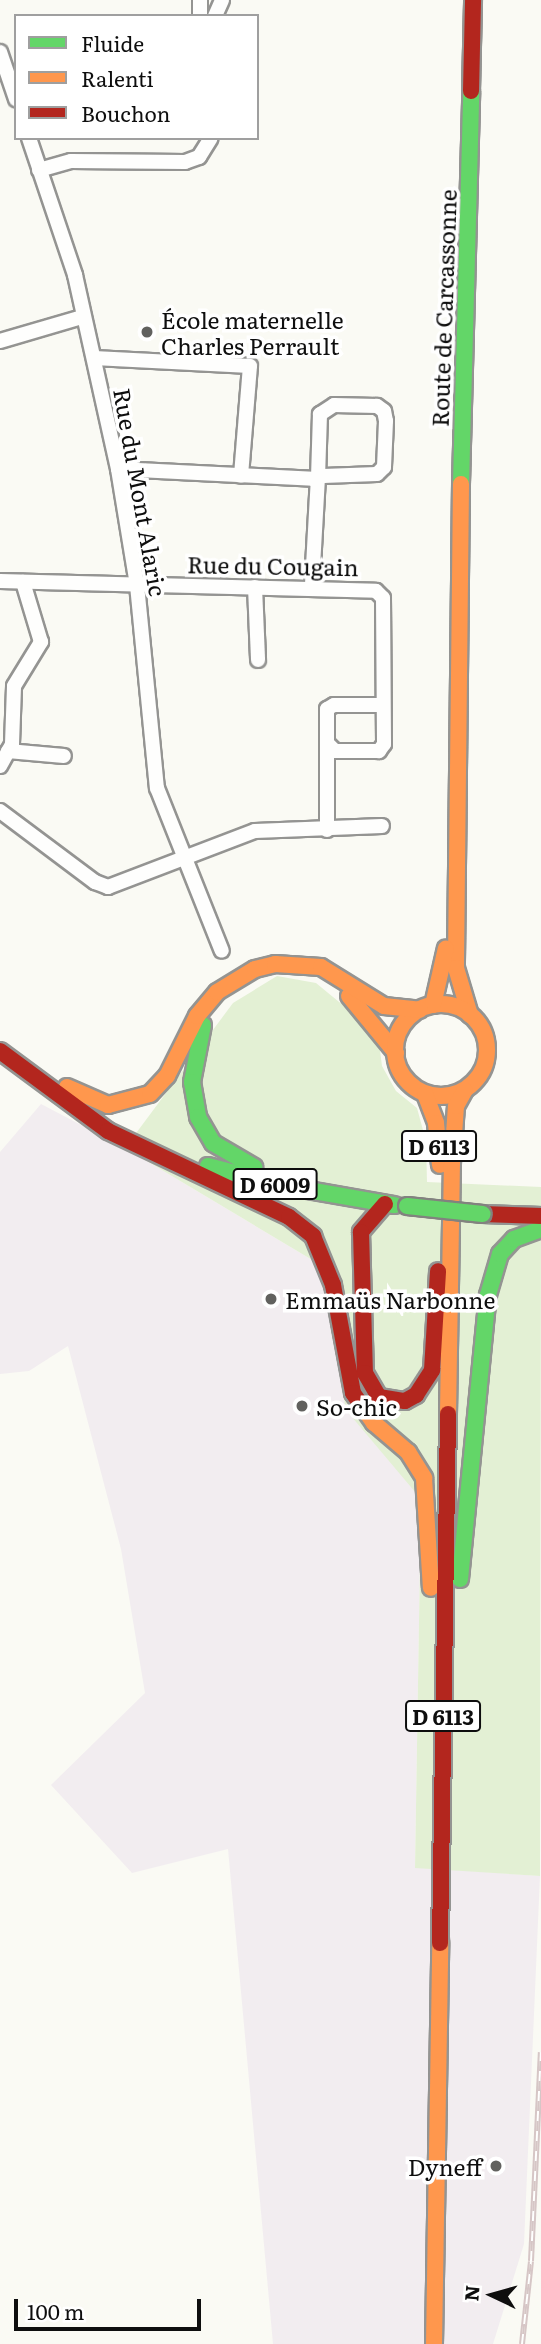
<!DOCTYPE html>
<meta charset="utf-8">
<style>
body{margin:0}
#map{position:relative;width:541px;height:2344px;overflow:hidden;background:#fafaf4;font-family:Literata,serif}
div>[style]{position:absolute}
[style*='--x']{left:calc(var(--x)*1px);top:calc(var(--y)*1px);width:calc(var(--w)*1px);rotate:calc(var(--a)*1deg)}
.industrial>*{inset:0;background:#f2edf0}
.green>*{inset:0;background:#e3f0d4}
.roads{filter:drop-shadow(2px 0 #949492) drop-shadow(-2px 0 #949492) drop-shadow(0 2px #949492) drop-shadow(0 -2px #949492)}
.street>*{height:14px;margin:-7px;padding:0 7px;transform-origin:7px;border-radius:7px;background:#fefefd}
.fast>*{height:16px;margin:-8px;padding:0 8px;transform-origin:8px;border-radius:8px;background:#63d668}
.slow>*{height:16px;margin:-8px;padding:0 8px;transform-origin:8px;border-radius:8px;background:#ff974d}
.slow>.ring{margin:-8px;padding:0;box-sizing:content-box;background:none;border:16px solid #ff974d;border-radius:50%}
.jam>*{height:16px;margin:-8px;padding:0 8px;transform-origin:8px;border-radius:8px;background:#b3261e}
.rail>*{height:6px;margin-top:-3px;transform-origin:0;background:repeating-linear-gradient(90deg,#fff 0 10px,#d6c6c6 0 20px);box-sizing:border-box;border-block:2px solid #d6c6c6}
.bridges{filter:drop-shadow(2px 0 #82827f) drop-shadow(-2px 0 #82827f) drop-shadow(0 2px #82827f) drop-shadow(0 -2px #82827f)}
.fast-bridge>*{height:16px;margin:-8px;padding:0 8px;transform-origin:8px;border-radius:8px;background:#63d668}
.dots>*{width:19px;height:19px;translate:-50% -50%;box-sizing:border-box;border:4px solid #fff;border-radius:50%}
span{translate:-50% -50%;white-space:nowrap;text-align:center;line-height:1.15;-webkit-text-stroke:7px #fff;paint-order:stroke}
.shield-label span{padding:2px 5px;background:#fff;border:2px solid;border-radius:5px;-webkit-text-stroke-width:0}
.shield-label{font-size:21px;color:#0e0e0e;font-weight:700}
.street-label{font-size:23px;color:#0e0e0e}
.poi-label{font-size:23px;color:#0e0e0e}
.left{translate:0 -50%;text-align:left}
.right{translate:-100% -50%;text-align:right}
.legend{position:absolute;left:14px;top:14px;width:245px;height:126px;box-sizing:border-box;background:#fff;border:2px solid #9f9f9f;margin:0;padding:9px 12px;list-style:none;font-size:21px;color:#0e0e0e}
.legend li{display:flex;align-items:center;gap:14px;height:35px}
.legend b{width:35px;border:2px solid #9f9f9f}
.north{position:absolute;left:457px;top:2260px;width:70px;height:70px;-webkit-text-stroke:5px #fff;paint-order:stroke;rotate:275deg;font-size:19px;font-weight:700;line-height:28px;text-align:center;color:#0e0e0e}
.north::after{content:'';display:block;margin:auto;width:24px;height:32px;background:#0e0e0e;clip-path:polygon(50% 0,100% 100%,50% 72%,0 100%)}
.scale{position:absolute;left:14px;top:2299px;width:187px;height:32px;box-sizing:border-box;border:4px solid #0e0e0e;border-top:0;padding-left:9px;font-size:21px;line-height:24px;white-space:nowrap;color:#0e0e0e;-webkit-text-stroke:5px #fff;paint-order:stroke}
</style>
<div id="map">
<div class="industrial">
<i style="clip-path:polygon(41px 1104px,125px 1148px,319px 1264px,421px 1499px,415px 1867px,540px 1876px,524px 2244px,493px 2344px,273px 2344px,228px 1849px,132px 1873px,51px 1785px,145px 1693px,121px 1549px,68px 1346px,29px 1371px,0 1374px,0 1152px)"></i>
</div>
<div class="green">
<i style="clip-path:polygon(277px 976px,316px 983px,378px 1034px,382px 1066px,396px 1091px,417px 1108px,426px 1141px,427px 1182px,541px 1187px,540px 1876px,415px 1868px,421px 1499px,346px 1410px,319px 1264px,125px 1148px,233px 1003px)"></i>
</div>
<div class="roads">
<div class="street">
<i style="--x:200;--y:0;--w:16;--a:90"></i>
<i style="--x:215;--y:16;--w:17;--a:-66"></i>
<i style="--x:0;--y:52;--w:50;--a:71.2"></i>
<i style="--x:29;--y:138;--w:145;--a:71.4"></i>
<i style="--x:75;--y:275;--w:199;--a:77.5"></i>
<i style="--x:118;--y:469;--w:118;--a:80.7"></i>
<i style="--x:137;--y:585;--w:204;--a:84.4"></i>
<i style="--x:157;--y:788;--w:175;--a:68.3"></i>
<i style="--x:39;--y:170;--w:33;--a:-16"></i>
<i style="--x:71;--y:161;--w:114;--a:0.5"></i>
<i style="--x:185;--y:162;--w:15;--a:-20"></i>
<i style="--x:199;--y:157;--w:22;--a:-58"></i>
<i style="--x:0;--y:341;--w:85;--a:-16.3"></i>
<i style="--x:94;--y:358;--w:156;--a:2.9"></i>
<i style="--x:250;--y:366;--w:110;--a:94.7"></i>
<i style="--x:118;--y:469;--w:195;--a:2.9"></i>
<i style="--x:313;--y:479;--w:5;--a:-22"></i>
<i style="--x:318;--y:477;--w:5;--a:-11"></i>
<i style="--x:323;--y:476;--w:54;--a:-2.1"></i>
<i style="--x:377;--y:474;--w:10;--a:-45"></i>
<i style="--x:384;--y:467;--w:46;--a:-87.5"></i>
<i style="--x:386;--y:421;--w:10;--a:-101"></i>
<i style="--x:384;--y:411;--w:9;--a:-144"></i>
<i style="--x:377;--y:406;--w:43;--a:-178.7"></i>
<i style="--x:334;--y:405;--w:17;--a:147"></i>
<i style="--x:320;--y:414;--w:63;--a:91.8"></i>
<i style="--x:318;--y:477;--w:109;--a:93.2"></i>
<i style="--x:0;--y:581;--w:376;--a:1.5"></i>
<i style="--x:376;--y:591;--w:10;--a:45"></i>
<i style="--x:383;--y:598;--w:146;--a:89.6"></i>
<i style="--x:384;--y:744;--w:9;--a:126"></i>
<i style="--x:379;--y:751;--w:44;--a:180"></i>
<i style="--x:335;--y:751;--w:11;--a:-135"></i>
<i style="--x:255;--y:587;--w:73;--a:87.6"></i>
<i style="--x:8;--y:751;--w:56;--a:5.1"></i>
<i style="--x:0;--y:766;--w:25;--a:-61"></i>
<i style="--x:12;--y:744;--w:58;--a:-88"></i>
<i style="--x:14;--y:686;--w:52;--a:-58.5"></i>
<i style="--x:41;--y:642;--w:63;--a:-106.7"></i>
<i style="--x:0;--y:811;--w:119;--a:36.8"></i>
<i style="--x:95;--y:882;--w:14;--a:21"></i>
<i style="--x:108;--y:887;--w:157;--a:-20.9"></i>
<i style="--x:255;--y:831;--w:127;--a:-2.3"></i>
<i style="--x:327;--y:830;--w:121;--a:-90"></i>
<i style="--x:327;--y:709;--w:8;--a:-30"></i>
<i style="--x:334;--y:705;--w:49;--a:0"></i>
</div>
<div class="fast">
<i style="--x:461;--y:484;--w:393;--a:-88.5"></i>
<i style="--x:203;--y:1025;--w:58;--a:100.9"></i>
<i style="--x:192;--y:1082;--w:36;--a:80"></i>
<i style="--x:198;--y:1117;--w:30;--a:60"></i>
<i style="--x:213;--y:1143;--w:48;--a:30.3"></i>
<i style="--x:208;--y:1166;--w:80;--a:14.6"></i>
<i style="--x:285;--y:1186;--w:111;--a:9.9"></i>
<i style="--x:460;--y:1579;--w:285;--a:-84.4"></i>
<i style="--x:488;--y:1295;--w:43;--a:-73.7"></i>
<i style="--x:500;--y:1254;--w:21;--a:-47"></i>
<i style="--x:514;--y:1239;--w:29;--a:-20"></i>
</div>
<div class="slow">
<i style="--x:461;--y:484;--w:484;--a:90.6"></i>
<i style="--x:456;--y:968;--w:49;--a:73.4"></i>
<i style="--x:349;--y:996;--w:74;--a:50.5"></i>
<i class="ring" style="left:395px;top:1004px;width:76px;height:76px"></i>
<i style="--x:433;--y:1005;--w:58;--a:-77.2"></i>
<i style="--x:67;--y:1087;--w:45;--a:23.7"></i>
<i style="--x:108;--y:1105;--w:43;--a:-14.7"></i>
<i style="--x:150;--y:1094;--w:25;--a:-47"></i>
<i style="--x:167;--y:1076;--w:67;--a:-63.4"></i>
<i style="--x:197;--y:1016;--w:31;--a:-50"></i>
<i style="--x:217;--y:992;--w:44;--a:-31.2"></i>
<i style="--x:255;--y:969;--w:21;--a:-14"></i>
<i style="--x:275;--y:964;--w:46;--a:3.7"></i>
<i style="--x:321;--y:967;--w:74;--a:31.8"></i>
<i style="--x:384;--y:1006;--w:36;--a:6"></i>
<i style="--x:425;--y:1094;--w:31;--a:69"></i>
<i style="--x:436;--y:1123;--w:42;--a:84.6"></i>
<i style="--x:362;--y:1406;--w:21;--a:55"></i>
<i style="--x:374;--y:1423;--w:45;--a:40.5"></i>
<i style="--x:408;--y:1452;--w:31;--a:58"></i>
<i style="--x:424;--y:1478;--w:110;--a:86.4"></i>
<i style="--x:448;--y:1414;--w:251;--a:-89.1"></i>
<i style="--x:452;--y:1163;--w:57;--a:-86"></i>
<i style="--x:456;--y:1106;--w:18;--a:-61"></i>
<i style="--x:434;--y:2344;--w:401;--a:-89.1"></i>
</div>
<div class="jam">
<i style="--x:471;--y:91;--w:91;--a:-88.7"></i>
<i style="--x:0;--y:1051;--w:134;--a:36.5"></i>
<i style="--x:108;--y:1131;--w:200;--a:25.4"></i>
<i style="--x:289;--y:1217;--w:31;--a:38"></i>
<i style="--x:313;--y:1236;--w:53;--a:67.8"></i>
<i style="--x:333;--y:1285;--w:110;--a:79.5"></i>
<i style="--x:353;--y:1393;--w:16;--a:55"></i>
<i style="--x:385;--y:1204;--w:37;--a:131"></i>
<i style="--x:361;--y:1232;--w:141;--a:88.4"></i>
<i style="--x:365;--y:1373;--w:28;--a:60"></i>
<i style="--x:379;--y:1397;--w:26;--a:9"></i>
<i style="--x:405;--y:1401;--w:13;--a:-29"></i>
<i style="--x:416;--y:1395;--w:30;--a:-57"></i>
<i style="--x:432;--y:1370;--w:99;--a:-86.5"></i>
<i style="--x:483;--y:1214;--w:58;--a:2"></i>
<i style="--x:440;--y:1943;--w:529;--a:-89.13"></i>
</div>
</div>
<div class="rail">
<i style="--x:522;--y:2344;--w:83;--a:-83.8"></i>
<i style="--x:531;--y:2261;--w:209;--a:-87.3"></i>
</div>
<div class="bridges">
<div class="fast-bridge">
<i style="--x:407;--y:1206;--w:76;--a:6"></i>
</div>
</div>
<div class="dots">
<i style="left:147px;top:332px;background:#61615e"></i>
<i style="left:271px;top:1299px;background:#61615e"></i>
<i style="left:302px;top:1406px;background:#61615e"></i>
<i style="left:496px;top:2166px;background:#61615e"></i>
</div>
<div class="shield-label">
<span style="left:439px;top:1146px">D 6113</span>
<span style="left:275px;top:1184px">D 6009</span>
<span style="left:443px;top:1716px">D 6113</span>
</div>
<div class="street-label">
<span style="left:443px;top:308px;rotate:-88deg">Route de Carcassonne</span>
<span style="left:141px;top:492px;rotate:80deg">Rue du Mont Alaric</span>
<span style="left:273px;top:565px;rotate:1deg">Rue du Cougain</span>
</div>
<div class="poi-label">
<span class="left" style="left:161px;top:332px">École maternelle<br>Charles Perrault</span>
<span class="left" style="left:285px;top:1299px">Emmaüs Narbonne</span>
<span class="left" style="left:316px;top:1406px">So-chic</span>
<span class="right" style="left:482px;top:2166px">Dyneff</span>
</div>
<ul class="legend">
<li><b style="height:9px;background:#63d668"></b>Fluide</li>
<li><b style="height:9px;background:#ff974d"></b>Ralenti</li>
<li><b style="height:9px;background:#b3261e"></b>Bouchon</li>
</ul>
<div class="north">N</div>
<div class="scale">100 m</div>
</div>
